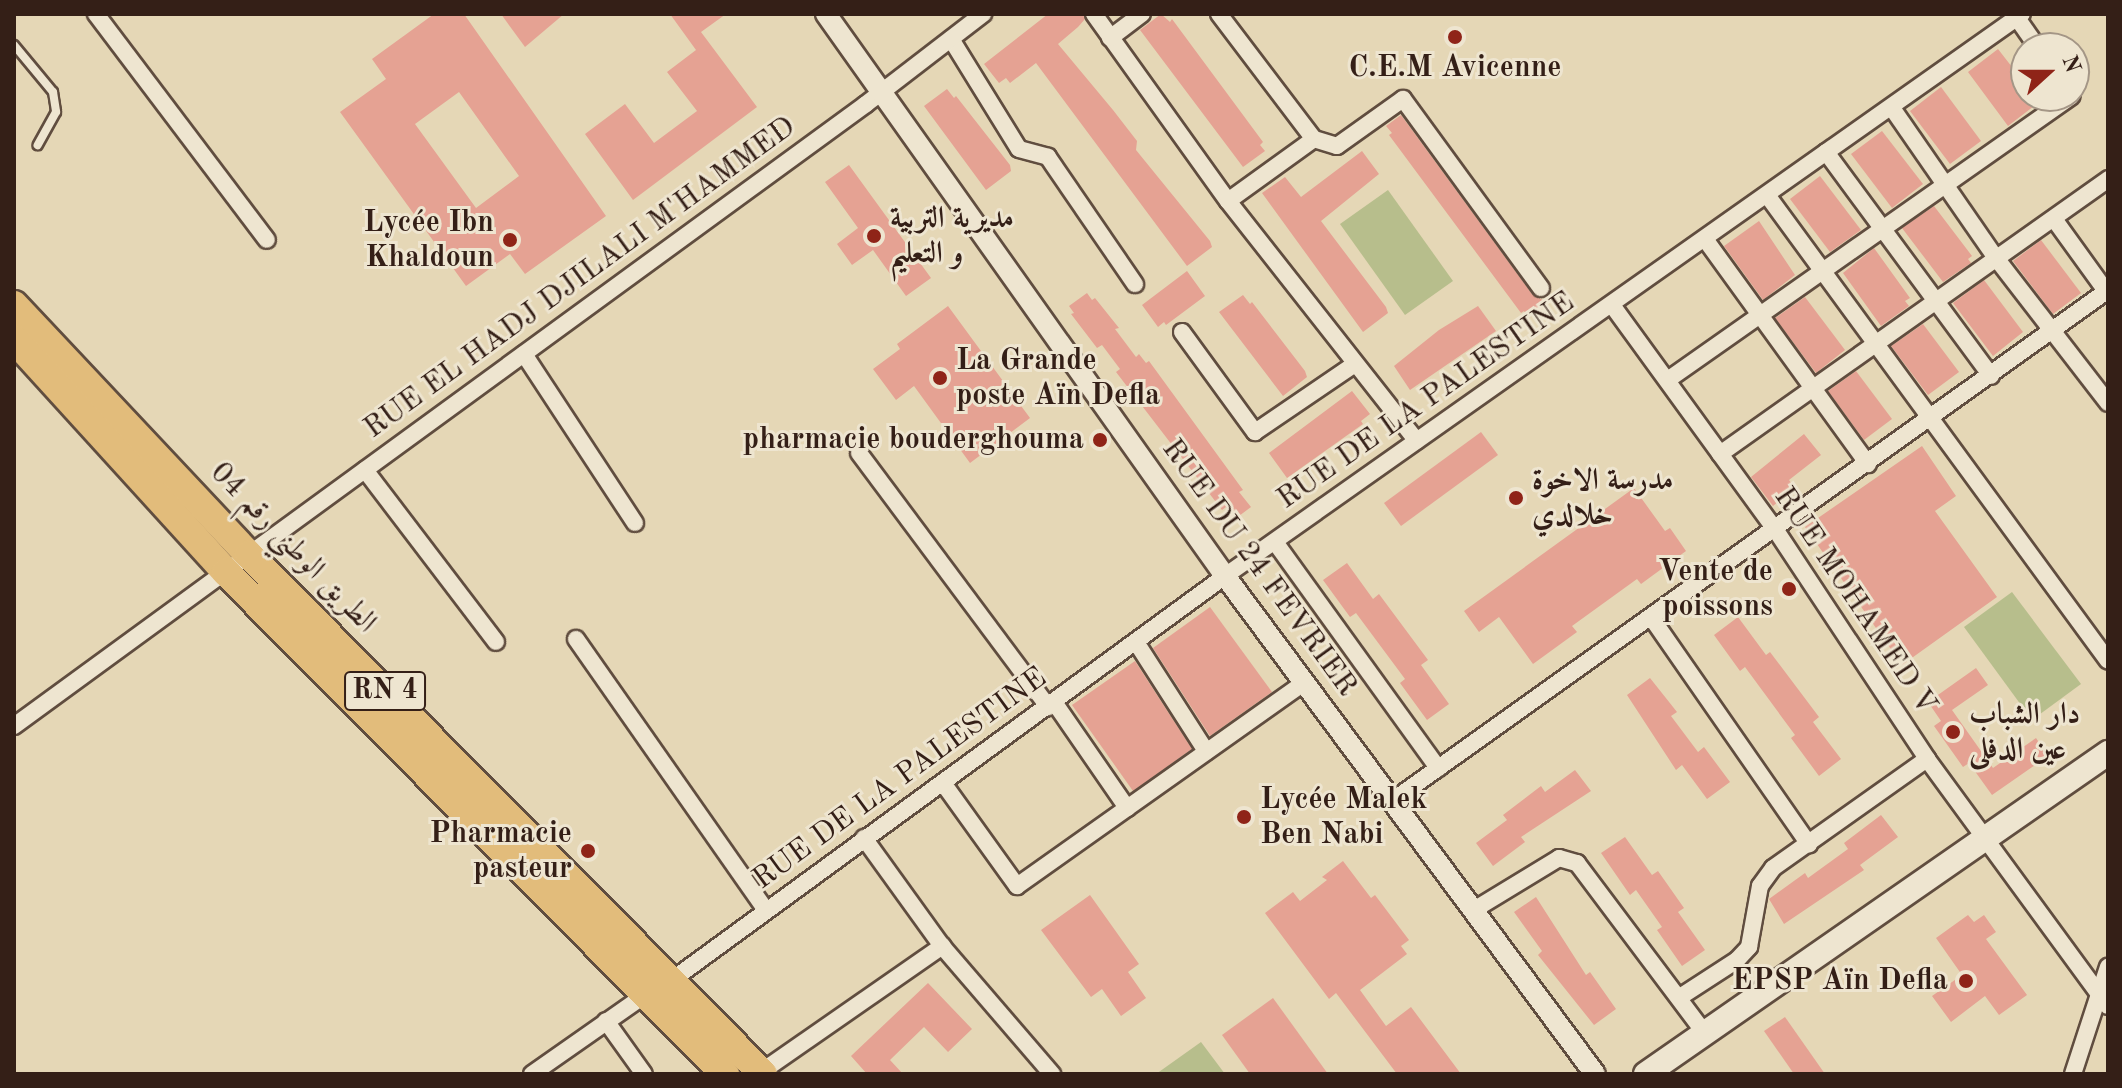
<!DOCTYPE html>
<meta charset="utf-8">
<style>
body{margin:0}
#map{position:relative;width:2122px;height:1088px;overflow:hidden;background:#e5d7b6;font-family:"Old Standard TT",Amiri,serif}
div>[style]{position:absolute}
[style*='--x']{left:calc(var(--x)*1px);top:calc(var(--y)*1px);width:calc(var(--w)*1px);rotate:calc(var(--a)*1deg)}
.green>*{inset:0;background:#b7be8c}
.building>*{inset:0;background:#e5a293}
.roads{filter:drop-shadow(2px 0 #604d3f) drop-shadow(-2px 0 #604d3f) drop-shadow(0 2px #604d3f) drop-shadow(0 -2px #604d3f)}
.service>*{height:8px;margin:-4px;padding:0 4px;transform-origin:4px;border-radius:4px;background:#eee5d0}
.minor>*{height:16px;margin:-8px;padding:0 8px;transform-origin:8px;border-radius:8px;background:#eee5d0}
.tertiary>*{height:20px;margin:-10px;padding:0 10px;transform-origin:10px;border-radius:10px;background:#eee5d0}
.secondary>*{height:24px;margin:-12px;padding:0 12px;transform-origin:12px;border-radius:12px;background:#eee5d0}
.trunk>*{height:28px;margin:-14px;padding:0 14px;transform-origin:14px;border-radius:14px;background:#e2bc7b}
.dots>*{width:22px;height:22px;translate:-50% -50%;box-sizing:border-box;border:4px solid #eee5d0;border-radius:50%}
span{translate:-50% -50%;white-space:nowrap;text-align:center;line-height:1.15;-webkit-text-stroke:6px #eee5d0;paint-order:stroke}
.shield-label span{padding:2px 6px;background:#eee5d0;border:2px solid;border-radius:6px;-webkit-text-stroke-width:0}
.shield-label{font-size:28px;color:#341f17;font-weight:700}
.poi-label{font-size:30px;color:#341f17;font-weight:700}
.left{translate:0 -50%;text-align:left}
.right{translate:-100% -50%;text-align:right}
.street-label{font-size:30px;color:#341f17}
.frame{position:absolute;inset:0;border:16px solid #341f17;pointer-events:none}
.north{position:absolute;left:2010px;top:32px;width:80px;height:80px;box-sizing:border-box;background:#eee5d0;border:2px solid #a49686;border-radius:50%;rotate:69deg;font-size:22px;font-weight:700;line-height:32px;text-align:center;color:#341f17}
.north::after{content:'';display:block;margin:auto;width:28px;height:36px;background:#8f2418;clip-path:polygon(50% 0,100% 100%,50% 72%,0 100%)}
</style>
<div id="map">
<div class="green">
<i style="clip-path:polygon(1388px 190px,1453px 281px,1405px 315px,1340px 224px)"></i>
<i style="clip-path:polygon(2012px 592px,2081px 684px,2032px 720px,1964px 627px)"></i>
<i style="clip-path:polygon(1201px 1042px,1225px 1074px,1156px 1074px)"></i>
</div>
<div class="building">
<i style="clip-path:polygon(evenodd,434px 14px,464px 14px,606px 216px,525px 274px,510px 254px,466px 286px,340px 112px,386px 79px,372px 59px,434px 14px,459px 92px,519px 176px,476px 208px,415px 124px,459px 92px)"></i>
<i style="clip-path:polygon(501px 14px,564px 14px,525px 47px)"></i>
<i style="clip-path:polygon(670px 14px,726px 14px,701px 32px,757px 107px,633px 200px,585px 134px,625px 104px,654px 143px,697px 111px,667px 72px,696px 50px)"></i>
<i style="clip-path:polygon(1048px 14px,1083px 14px,1085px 19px,1078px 27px,1058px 44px,1113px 110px,1137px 141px,1136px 150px,1210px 241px,1212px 247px,1187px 266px,1036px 63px,1010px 83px,1006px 78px,999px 83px,984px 64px)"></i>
<i style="clip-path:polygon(1161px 14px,1170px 22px,1172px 19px,1263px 142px,1260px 145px,1265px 151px,1243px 167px,1140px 30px)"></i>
<i style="clip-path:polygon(1998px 49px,2026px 85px,2026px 96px,2047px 96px,2008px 126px,1968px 72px)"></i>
<i style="clip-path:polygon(1941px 87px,1981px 141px,1950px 164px,1910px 111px)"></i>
<i style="clip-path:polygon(947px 89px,954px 98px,956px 96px,1010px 165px,1011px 171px,986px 190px,924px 106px)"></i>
<i style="clip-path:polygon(1401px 115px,1532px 294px,1546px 302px,1527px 316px,1524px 311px,1521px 313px,1389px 135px,1392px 133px,1386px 126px)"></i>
<i style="clip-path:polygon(1882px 131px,1923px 184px,1892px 208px,1851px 154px)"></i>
<i style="clip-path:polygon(1362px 151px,1379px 174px,1321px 221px,1386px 307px,1388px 313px,1363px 332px,1262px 193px,1285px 177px,1301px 197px)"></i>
<i style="clip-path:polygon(849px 165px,931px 278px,906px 296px,873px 250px,852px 265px,837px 244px,858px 228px,825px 182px)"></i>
<i style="clip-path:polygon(1820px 176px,1861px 230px,1830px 252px,1790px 199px)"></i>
<i style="clip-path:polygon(1934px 206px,1972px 256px,1968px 259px,1971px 263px,1943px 282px,1902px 228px)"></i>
<i style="clip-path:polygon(1759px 221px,1795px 275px,1763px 300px,1724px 246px)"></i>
<i style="clip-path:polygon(2041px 240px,2081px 293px,2053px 314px,2013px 261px)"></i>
<i style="clip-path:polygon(1874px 248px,1910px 298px,1905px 301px,1909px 306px,1881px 326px,1843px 273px)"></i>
<i style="clip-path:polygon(1187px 271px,1205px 296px,1166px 325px,1164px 322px,1158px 327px,1142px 305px)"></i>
<i style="clip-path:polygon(1984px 280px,2023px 332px,1993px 356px,1953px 303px)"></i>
<i style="clip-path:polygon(1087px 293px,1092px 300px,1095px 298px,1119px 328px,1115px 329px,1136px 357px,1139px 354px,1146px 363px,1149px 361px,1243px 490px,1239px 492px,1251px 507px,1235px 519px,1226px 507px,1222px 510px,1116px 372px,1120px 369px,1102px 345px,1097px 348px,1071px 314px,1074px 313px,1069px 306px)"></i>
<i style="clip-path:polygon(1243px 295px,1250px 304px,1252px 302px,1305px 371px,1307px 377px,1283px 396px,1219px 312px)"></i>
<i style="clip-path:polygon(1805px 297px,1845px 350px,1816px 373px,1775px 318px)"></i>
<i style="clip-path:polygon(948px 306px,1030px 418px,970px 463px,914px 386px,896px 400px,873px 369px,900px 349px,897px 344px)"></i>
<i style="clip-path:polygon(1478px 306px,1496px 331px,1410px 390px,1394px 366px,1439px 330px)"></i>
<i style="clip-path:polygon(1923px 324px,1959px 372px,1928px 395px,1891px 346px)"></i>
<i style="clip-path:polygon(1856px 371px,1892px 419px,1864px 440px,1828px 391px)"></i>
<i style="clip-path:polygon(1352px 391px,1370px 414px,1361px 421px,1363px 424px,1287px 478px,1269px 453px)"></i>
<i style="clip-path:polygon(1481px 432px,1498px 455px,1401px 526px,1384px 503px)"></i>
<i style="clip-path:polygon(1804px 434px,1821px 455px,1789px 480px,1795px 488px,1773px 506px,1751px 477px)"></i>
<i style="clip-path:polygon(1922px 446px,1956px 496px,1935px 511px,1997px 597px,1902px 665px,1805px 527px)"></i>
<i style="clip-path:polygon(1634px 488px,1665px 531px,1670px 528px,1686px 551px,1641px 584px,1637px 579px,1572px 626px,1577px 632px,1533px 664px,1499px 617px,1479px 632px,1464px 611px)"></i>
<i style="clip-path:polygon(1347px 563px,1373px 599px,1379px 594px,1428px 660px,1421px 665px,1449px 704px,1427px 720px,1400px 683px,1405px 679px,1356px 613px,1350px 617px,1323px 580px)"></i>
<i style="clip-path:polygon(1210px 607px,1272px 692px,1210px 736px,1153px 648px)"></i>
<i style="clip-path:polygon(1738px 617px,1766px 655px,1770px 652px,1819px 717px,1813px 722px,1841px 759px,1819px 776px,1791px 738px,1795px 735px,1745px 667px,1740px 671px,1714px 635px)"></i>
<i style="clip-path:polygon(1135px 661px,1192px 749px,1133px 791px,1072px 705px)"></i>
<i style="clip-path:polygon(1976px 668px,1988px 685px,1952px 710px,1993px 768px,2036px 738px,2048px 756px,1992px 795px,1969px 763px,1963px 767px,1934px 726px,1941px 721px,1928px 702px)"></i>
<i style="clip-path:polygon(1650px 678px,1677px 712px,1671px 716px,1698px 752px,1704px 747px,1730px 782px,1707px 799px,1682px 765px,1676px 770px,1627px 695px)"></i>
<i style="clip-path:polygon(1575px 770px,1591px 791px,1521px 837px,1525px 842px,1493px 866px,1476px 843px,1507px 820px,1503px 815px,1541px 786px,1545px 792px)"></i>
<i style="clip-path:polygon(1881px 815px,1898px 837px,1860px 865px,1864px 870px,1784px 924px,1769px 899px,1805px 873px,1808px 878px,1848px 849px,1844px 843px)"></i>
<i style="clip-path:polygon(1625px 837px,1652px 875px,1658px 871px,1684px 908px,1678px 912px,1705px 950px,1682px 966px,1657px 930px,1662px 927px,1636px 890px,1630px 895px,1601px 853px)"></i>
<i style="clip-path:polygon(1343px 861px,1371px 898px,1375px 895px,1409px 940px,1401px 946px,1407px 954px,1360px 990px,1386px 1026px,1411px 1007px,1461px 1074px,1397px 1074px,1336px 993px,1329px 999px,1265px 913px,1293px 892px,1300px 901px,1327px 880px,1322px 877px)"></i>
<i style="clip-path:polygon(1090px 895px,1139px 964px,1128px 972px,1146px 998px,1121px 1016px,1102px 989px,1091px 997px,1041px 930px)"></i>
<i style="clip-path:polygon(1536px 897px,1586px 975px,1590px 972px,1616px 1009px,1594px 1025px,1538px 955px,1542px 951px,1514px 912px)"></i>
<i style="clip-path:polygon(1968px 915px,1974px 922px,1984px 915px,1996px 932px,1986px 939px,2027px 995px,1999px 1015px,1985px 996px,1951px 1022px,1932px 996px,1962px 975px,1936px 938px)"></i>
<i style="clip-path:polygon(928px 983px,972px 1029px,948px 1052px,924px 1027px,890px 1060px,903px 1074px,867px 1074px,851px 1056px)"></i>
<i style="clip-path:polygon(1273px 998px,1328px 1074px,1250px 1074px,1222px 1035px)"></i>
<i style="clip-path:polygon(1785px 1017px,1825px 1074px,1794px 1074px,1764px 1031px)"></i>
</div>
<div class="roads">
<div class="service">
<i style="--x:14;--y:45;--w:61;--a:50.3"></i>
<i style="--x:53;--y:92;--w:20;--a:81"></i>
<i style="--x:56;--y:112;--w:38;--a:119"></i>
</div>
<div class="minor">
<i style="--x:96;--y:14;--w:283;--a:52.9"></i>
<i style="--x:1094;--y:14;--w:230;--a:54.4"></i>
<i style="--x:1228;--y:201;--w:305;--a:51.8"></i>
<i style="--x:1219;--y:14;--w:157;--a:52.8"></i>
<i style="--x:2017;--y:18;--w:37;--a:55"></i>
<i style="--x:1110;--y:38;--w:40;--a:-37"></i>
<i style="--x:951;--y:39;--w:129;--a:58.3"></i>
<i style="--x:1019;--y:149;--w:30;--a:15"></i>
<i style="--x:1048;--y:157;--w:154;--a:55.6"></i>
<i style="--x:1892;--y:108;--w:183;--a:55.3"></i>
<i style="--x:1996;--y:258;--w:183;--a:52.3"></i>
<i style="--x:1826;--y:152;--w:278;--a:53.6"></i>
<i style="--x:1767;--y:195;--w:577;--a:53.8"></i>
<i style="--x:1228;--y:201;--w:106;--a:-35.8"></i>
<i style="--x:1314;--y:139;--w:24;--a:17"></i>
<i style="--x:1337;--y:146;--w:81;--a:-35.5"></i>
<i style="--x:1403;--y:99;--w:234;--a:53.9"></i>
<i style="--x:2054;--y:219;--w:89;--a:54.2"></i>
<i style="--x:1705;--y:239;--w:278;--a:54.1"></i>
<i style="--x:1612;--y:305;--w:277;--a:54"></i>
<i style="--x:1775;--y:529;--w:276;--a:56.5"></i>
<i style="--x:1927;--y:759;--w:306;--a:53.8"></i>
<i style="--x:1182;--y:332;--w:124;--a:53.9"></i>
<i style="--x:1255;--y:432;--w:121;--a:-34.2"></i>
<i style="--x:524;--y:354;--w:202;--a:56.7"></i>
<i style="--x:1669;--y:379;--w:492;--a:-35.1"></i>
<i style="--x:859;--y:453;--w:317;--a:53.3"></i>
<i style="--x:1720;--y:454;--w:476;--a:-35.3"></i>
<i style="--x:365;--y:470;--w:216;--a:52.7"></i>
<i style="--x:1275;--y:542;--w:279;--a:54.2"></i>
<i style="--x:1651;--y:617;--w:277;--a:55.2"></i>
<i style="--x:576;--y:639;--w:331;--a:55"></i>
<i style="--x:1136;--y:642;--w:130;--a:57.3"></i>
<i style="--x:1054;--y:702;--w:129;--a:55.4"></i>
<i style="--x:14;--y:726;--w:1055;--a:-36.13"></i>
<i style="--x:866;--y:104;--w:148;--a:-37.6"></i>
<i style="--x:943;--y:783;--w:127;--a:54.3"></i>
<i style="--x:1017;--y:886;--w:352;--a:-35.3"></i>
<i style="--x:1392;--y:801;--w:880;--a:-35.51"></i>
<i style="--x:864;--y:838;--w:133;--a:54.2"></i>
<i style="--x:942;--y:946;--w:169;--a:49.3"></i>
<i style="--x:1472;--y:911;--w:102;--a:-31.3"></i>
<i style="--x:1559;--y:858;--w:19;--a:16"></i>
<i style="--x:1577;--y:863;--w:215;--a:53.1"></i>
<i style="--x:672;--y:980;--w:685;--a:-36.15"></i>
<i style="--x:1225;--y:576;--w:975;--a:-35.19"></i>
<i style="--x:1680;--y:997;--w:68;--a:-33"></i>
<i style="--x:1737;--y:960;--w:18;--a:-47"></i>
<i style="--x:1749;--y:947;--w:62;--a:-79.8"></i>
<i style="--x:1760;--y:886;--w:22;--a:-54"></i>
<i style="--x:1773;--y:868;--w:189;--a:-35.3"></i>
<i style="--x:606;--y:1021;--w:65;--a:54.4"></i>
<i style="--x:761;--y:1072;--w:221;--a:-34.8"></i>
<i style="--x:532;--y:1074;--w:138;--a:-35"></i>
<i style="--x:2073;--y:1074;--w:113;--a:-71.9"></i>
</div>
<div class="tertiary">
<i style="--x:826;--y:14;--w:689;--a:54.63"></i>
<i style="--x:1225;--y:576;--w:620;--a:53.39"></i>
</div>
<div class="secondary">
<i style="--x:1646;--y:1074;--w:563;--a:-34.79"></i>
</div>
<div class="trunk">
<i style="--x:14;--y:305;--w:343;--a:46.8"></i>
<i style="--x:249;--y:555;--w:730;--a:45.28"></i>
<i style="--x:14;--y:339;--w:315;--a:47.7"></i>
<i style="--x:226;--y:572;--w:708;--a:45.17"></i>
</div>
</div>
<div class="dots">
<i style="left:1455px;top:37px;background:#8f2418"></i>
<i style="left:874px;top:236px;background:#8f2418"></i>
<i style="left:510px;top:240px;background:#8f2418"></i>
<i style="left:940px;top:378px;background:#8f2418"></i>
<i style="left:1100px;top:440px;background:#8f2418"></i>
<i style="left:1516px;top:498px;background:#8f2418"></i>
<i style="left:1789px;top:589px;background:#8f2418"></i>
<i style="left:1953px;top:732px;background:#8f2418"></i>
<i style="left:1244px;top:817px;background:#8f2418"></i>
<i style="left:588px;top:851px;background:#8f2418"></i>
<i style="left:1966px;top:981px;background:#8f2418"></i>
</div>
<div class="shield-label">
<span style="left:385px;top:691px">RN 4</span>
</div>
<div class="poi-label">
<span style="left:1455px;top:68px">C.E.M Avicenne</span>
<span class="left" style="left:890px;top:236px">مديرية التربية<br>و التعليم</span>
<span class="right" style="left:494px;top:240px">Lycée Ibn<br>Khaldoun</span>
<span class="left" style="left:956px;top:378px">La Grande<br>poste Aïn Defla</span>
<span class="right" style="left:1084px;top:440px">pharmacie bouderghouma</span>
<span class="left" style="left:1532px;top:498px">مدرسة الاخوة<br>خلالدي</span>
<span class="right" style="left:1773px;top:589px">Vente de<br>poissons</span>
<span class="left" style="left:1969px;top:732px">دار الشباب<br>عين الدفلى</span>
<span class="left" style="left:1260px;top:817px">Lycée Malek<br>Ben Nabi</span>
<span class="right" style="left:572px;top:851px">Pharmacie<br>pasteur</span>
<span class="right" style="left:1948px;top:981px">EPSP Aïn Defla</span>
</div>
<div class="street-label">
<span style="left:580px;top:278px;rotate:-36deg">RUE EL HADJ DJILALI M'HAMMED</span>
<span style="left:1426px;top:401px;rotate:-35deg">RUE DE LA PALESTINE</span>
<span style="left:293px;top:548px;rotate:46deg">الطريق الوطني رقم 04</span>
<span style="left:1259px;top:568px;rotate:54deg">RUE DU 24 FEVRIER</span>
<span style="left:1855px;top:601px;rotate:56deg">RUE MOHAMED V</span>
<span style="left:900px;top:779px;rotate:-36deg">RUE DE LA PALESTINE</span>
</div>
<div class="frame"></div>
<div class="north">N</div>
</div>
